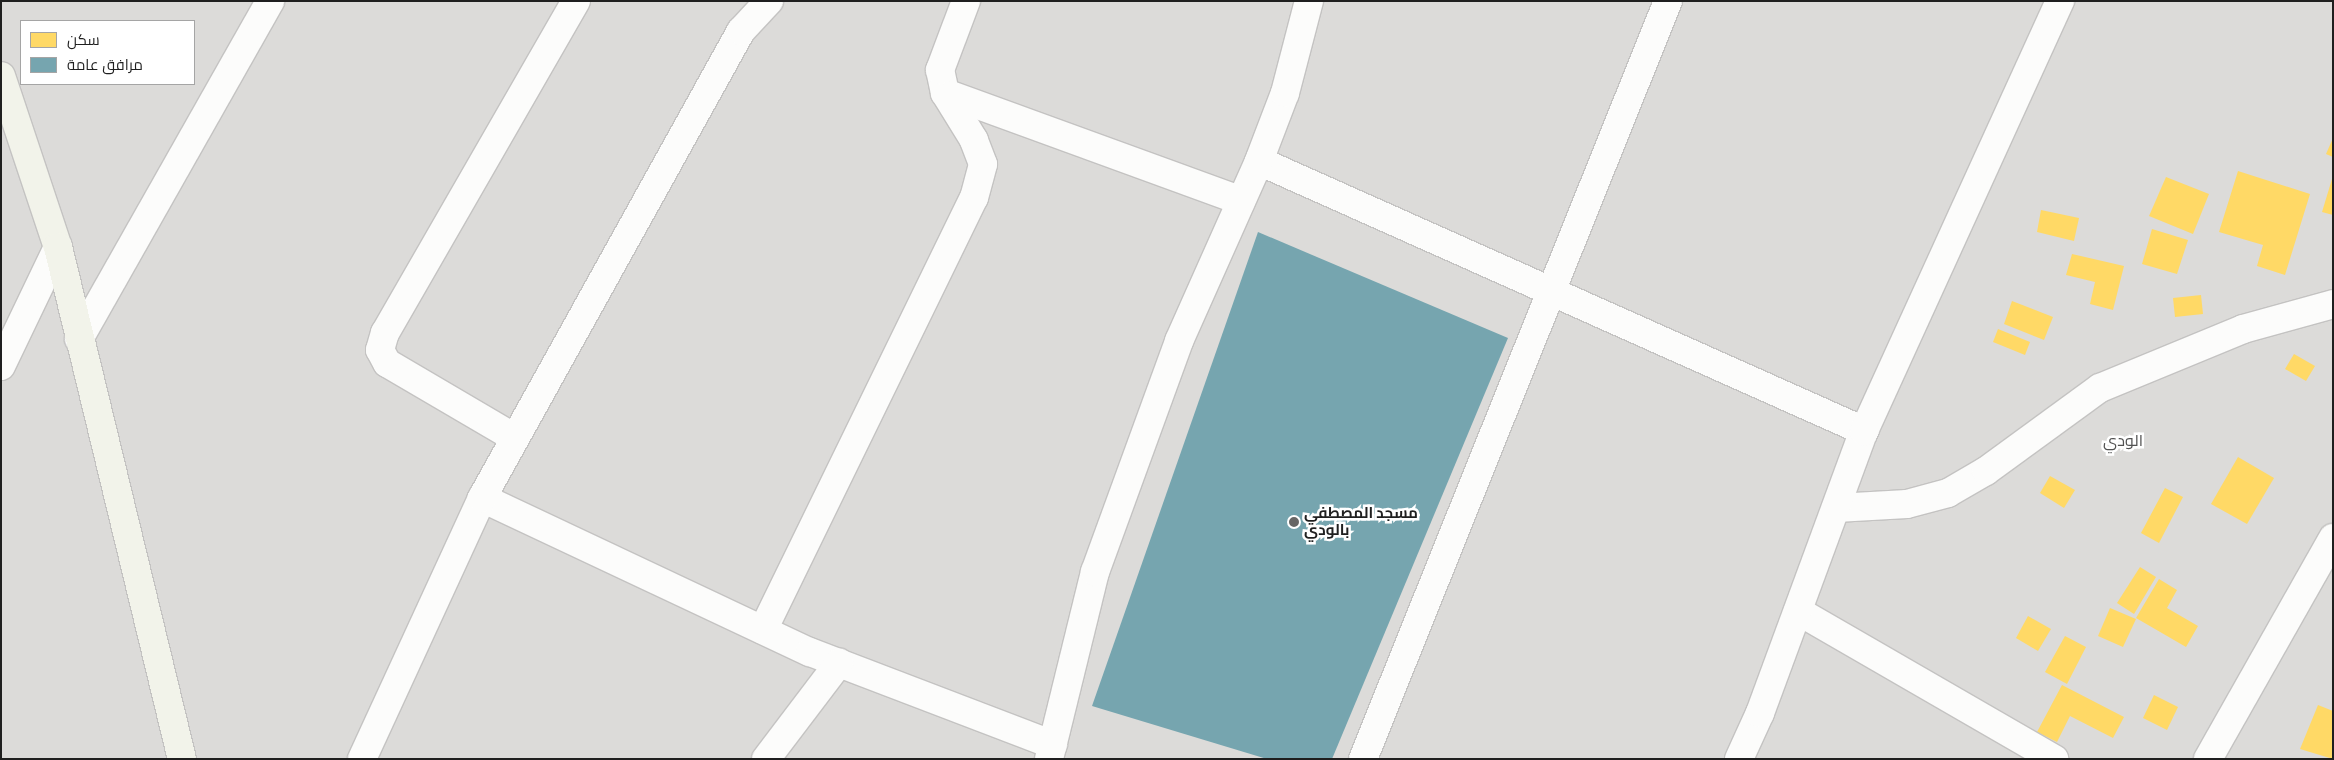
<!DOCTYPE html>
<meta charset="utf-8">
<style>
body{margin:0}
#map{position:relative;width:2334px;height:760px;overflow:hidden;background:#edebe7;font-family:"Fira Sans Condensed",Cairo,sans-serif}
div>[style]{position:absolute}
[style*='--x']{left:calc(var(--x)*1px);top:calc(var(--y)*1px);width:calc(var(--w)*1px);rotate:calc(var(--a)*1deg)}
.residential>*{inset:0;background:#dcdbd9}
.homes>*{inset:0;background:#ffd966}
.public>*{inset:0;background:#76a5af}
.roads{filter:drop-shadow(1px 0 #c4c3c2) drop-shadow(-1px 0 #c4c3c2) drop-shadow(0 1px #c4c3c2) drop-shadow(0 -1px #c4c3c2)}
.street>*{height:28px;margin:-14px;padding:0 14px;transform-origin:14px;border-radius:14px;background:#fcfcfb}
.secondary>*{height:28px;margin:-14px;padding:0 14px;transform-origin:14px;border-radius:14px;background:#f2f3ea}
.dots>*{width:14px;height:14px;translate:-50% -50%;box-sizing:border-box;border:2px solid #fff;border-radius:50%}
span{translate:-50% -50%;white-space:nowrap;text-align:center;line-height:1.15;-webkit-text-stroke:5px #fff;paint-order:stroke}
.poi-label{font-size:15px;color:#1f1f1f;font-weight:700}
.left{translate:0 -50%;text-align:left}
.neighbourhood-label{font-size:16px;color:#525252}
.frame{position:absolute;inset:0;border:2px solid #1f1f1f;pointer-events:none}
.legend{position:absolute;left:20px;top:20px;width:175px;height:65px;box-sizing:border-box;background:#fff;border:1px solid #a5a5a5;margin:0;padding:6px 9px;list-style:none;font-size:15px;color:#1f1f1f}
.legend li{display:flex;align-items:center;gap:10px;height:25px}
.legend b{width:25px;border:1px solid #a5a5a5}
</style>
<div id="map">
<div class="residential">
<i style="clip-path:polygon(evenodd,1px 1px,2333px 1px,2333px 759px,1px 759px,1px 1px,21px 21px,194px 21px,194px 84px,21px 84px,21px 21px)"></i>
</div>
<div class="homes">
<i style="clip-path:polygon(2333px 138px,2333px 157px,2326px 154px)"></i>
<i style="clip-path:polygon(2238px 171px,2310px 194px,2285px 275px,2257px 266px,2263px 245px,2219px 232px)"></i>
<i style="clip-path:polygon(2166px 177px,2209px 194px,2193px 234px,2149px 216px)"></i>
<i style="clip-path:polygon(2332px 179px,2333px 179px,2333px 215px,2322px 212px)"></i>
<i style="clip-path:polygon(2041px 210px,2079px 218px,2074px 241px,2037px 232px)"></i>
<i style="clip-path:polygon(2152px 229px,2188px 240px,2177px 274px,2142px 264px)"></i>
<i style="clip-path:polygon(2072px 254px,2124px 266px,2113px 310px,2090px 304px,2095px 282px,2066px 275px)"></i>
<i style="clip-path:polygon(2201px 295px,2203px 314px,2175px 317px,2173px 298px)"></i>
<i style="clip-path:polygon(2012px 301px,2053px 317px,2044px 340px,2004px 324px)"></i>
<i style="clip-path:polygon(1998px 329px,2030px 342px,2025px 355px,1993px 342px)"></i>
<i style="clip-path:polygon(2294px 354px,2315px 366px,2306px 381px,2285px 369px)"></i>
<i style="clip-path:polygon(2238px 457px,2274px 478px,2247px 524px,2211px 504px)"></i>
<i style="clip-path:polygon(2050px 476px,2075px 490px,2064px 508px,2040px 493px)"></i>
<i style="clip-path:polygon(2165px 488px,2183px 497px,2159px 543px,2141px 533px)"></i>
<i style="clip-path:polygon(2140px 567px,2156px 577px,2134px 614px,2117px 603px)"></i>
<i style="clip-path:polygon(2159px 579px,2177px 590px,2167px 608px,2198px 626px,2186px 647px,2136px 618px)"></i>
<i style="clip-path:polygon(2110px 608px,2136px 619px,2123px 647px,2098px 636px)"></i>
<i style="clip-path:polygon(2028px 616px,2051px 629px,2038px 651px,2016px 638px)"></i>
<i style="clip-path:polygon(2065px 636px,2086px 647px,2067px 684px,2045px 672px)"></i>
<i style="clip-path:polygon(2062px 685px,2124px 717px,2113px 738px,2070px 716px,2057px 742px,2037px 732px)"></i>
<i style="clip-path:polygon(2154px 695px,2178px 707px,2167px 730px,2143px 718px)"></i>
<i style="clip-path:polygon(2318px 705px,2333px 711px,2333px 759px,2300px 749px)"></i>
</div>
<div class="public">
<i style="clip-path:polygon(1258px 232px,1508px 338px,1332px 759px,1267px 759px,1092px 706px)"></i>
</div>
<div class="roads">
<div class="street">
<i style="--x:945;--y:93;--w:315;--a:20"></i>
<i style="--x:1259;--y:161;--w:663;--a:24.05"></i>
<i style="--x:79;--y:339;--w:388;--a:-60.5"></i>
<i style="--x:1;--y:366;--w:132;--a:-64.4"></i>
<i style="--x:515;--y:438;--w:148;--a:-149.6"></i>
<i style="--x:387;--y:363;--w:15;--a:-118"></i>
<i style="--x:380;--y:350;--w:18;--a:-74"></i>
<i style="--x:385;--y:333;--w:383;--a:-60.1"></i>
<i style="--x:482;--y:498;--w:362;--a:25.2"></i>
<i style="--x:810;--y:652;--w:260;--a:20.9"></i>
<i style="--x:1836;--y:508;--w:71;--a:-3.2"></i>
<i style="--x:1907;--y:504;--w:42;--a:-15"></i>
<i style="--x:1948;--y:493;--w:44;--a:-30.1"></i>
<i style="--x:1986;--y:471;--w:141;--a:-36.1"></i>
<i style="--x:2100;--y:388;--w:155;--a:-22.4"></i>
<i style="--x:2243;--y:329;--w:93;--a:-15.5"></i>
<i style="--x:1798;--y:611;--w:296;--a:30"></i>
<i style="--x:763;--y:630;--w:481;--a:-64"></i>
<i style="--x:974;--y:198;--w:35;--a:-75"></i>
<i style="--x:983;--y:164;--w:26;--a:-111"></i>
<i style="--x:974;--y:140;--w:55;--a:-121.7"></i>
<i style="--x:945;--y:93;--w:24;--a:-102"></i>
<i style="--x:940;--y:70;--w:74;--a:-69.4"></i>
<i style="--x:362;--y:759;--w:287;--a:-65.3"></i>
<i style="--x:482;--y:498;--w:534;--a:-60.99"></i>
<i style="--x:741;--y:31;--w:41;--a:-47"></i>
<i style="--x:766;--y:759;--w:121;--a:-52.8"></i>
<i style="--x:1049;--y:759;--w:193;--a:-76.2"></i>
<i style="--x:1095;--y:572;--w:246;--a:-70"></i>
<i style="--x:1179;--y:341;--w:197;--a:-66"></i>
<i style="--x:1259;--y:161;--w:73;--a:-69.1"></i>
<i style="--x:1285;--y:93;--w:95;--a:-75.4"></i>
<i style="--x:1363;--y:759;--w:817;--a:-68.08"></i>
<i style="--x:1739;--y:759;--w:51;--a:-65.5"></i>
<i style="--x:1760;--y:713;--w:301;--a:-69.8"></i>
<i style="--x:1864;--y:431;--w:473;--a:-65.5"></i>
<i style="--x:2208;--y:759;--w:254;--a:-60.5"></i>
</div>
<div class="secondary">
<i style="--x:1;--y:76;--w:180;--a:71.6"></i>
<i style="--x:58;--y:247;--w:527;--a:76.39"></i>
</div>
</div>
<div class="dots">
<i style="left:1294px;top:522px;background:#676665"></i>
</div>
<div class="poi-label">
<span class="left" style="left:1304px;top:522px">مسجد المصطفي<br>بالودي</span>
</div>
<div class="neighbourhood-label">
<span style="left:2123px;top:441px">الودي</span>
</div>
<div class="frame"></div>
<ul class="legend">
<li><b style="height:14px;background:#ffd966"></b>سكن</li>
<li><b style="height:14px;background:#76a5af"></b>مرافق عامة</li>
</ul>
</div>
